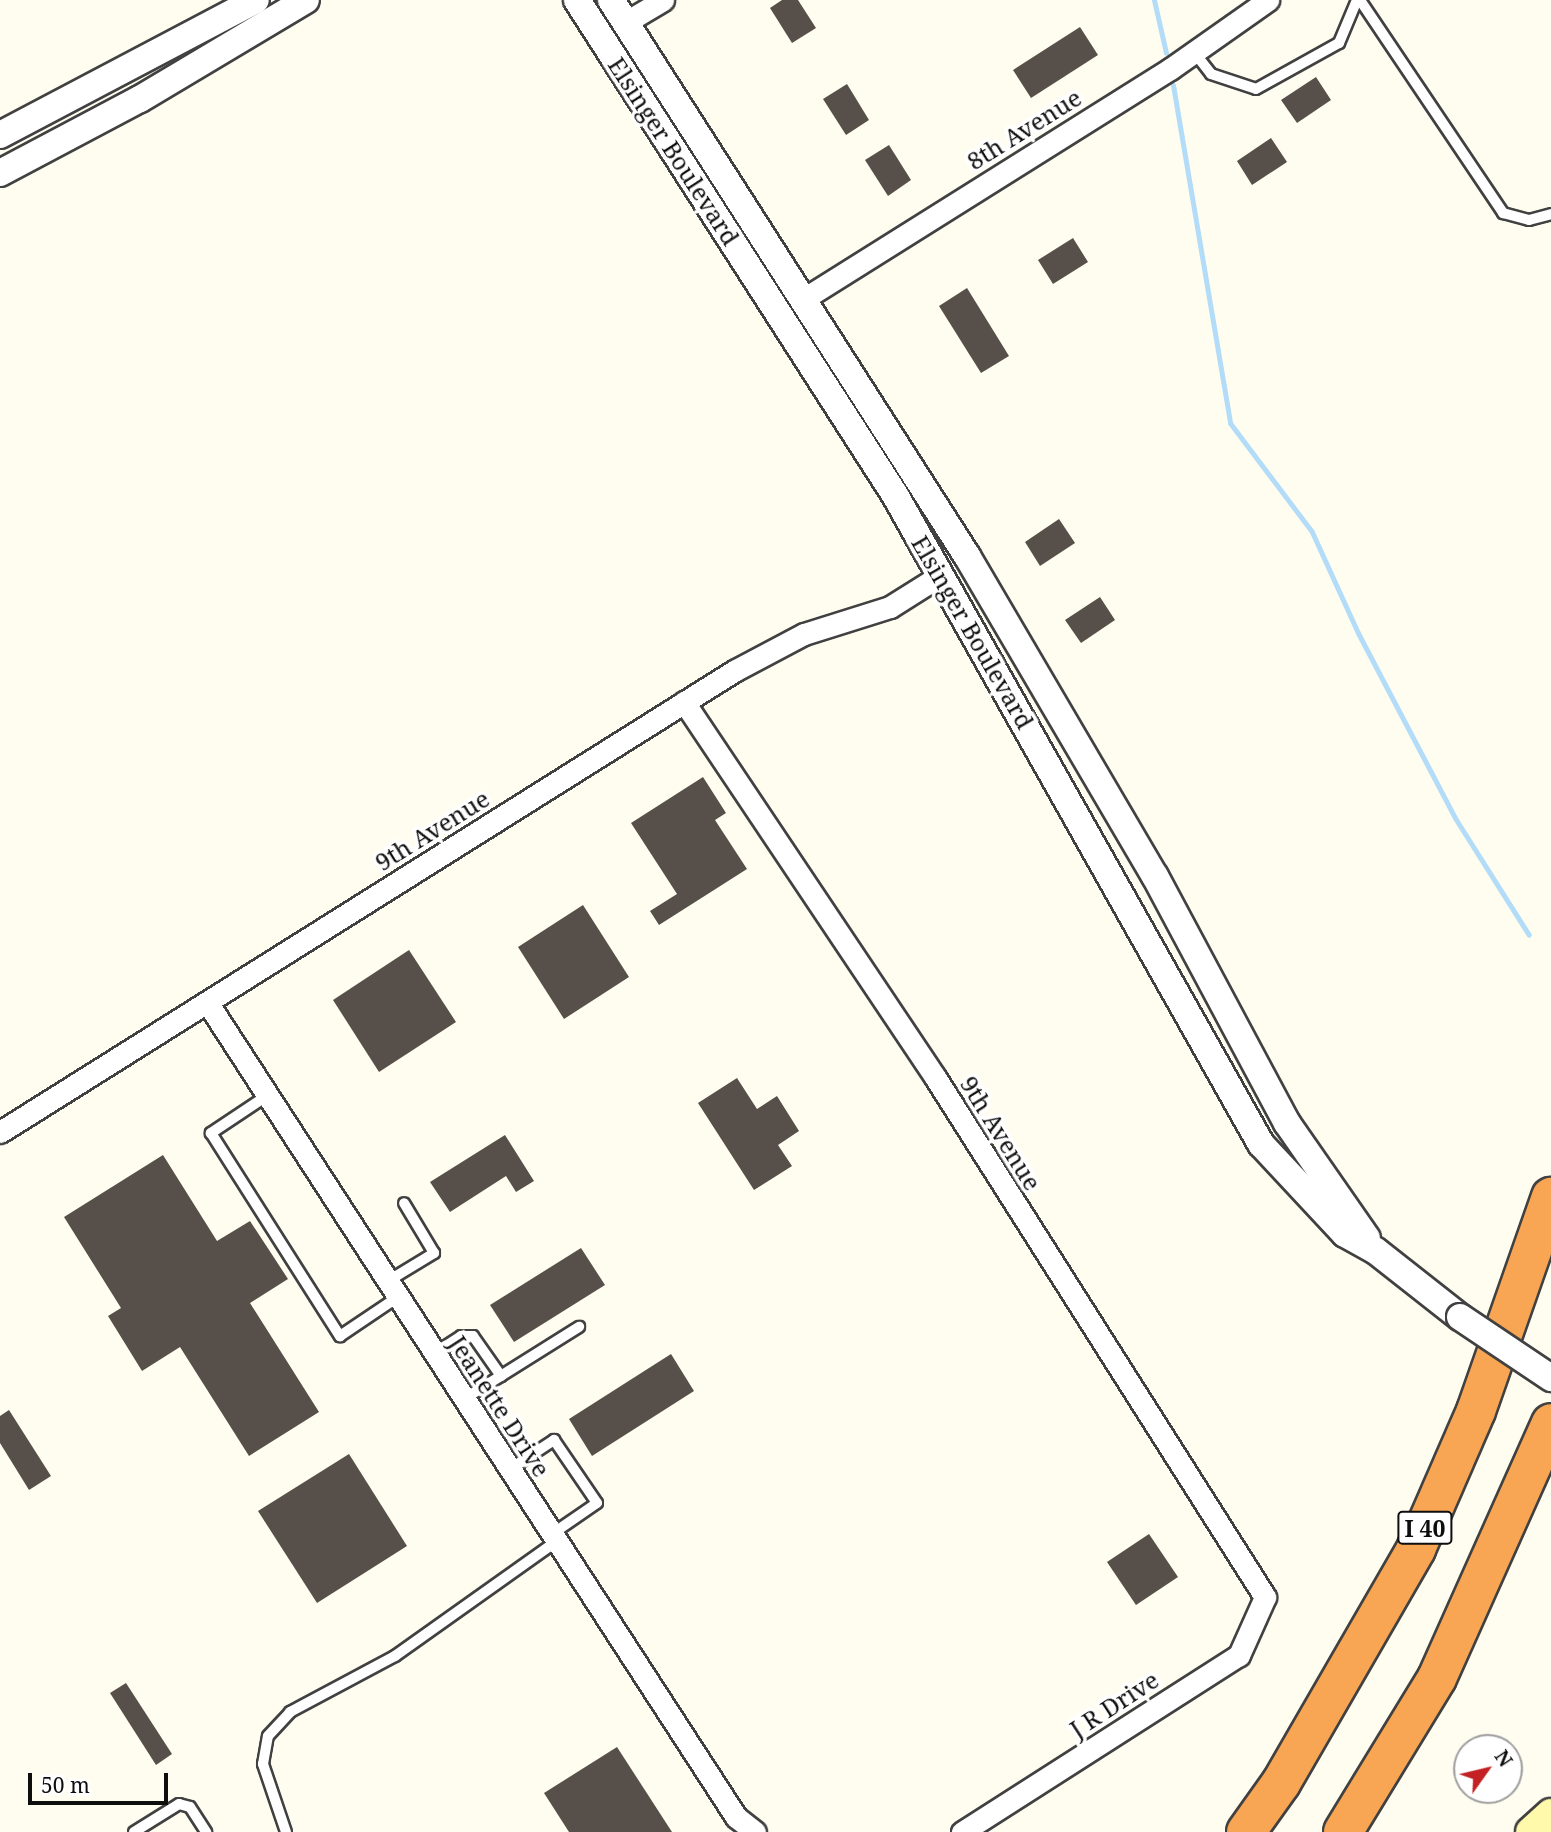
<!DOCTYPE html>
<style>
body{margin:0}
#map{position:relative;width:1551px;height:1832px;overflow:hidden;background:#fffdf0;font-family:"Noto Serif",serif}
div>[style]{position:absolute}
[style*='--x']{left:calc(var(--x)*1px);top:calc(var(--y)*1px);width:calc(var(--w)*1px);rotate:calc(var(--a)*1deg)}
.stream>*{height:5px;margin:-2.5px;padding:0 2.5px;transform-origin:2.5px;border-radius:2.5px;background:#b3dcf8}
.building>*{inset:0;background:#57504a}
.roads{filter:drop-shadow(2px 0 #414141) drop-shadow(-2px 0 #414141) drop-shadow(0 2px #414141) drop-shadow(0 -2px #414141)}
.service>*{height:10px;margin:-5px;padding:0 5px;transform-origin:5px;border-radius:5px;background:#fff}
.minor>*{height:21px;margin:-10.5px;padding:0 10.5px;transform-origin:10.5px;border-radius:10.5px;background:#fff}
.tertiary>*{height:26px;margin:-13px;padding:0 13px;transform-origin:13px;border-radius:13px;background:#fff}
.secondary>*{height:30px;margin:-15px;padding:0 15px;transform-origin:15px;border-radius:15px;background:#fff9ab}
.motorway>*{height:38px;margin:-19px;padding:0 19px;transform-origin:19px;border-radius:19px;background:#f8a554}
.bridges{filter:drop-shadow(2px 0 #414141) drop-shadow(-2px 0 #414141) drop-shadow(0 2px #414141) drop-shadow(0 -2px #414141)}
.tertiary-bridge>*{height:26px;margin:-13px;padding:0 13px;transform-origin:13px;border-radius:13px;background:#fff}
span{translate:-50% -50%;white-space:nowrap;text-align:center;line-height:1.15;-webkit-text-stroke:7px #fff;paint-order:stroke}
.shield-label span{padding:2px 5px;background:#fff;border:2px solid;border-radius:5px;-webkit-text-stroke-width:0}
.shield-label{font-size:23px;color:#0e0e0e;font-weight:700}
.street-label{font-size:24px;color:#0e0e0e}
.north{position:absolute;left:1453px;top:1734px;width:70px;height:70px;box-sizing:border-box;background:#fff;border:2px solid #9f9f9f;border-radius:50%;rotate:56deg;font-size:19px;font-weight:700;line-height:28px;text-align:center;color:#0e0e0e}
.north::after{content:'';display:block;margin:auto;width:24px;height:32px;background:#c32123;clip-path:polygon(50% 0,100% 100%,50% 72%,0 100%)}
.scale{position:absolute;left:28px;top:1773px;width:140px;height:32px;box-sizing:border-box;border:4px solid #0e0e0e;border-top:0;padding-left:9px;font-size:21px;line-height:24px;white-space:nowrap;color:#0e0e0e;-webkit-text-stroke:5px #fff;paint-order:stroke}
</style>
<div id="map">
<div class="stream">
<i style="--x:1154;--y:0;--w:54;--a:77.2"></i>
<i style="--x:1173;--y:85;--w:343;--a:80.4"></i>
<i style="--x:1230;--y:423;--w:136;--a:53"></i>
<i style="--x:1312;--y:532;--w:111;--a:65.5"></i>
<i style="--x:1358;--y:633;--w:209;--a:62.3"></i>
<i style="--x:1455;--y:818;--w:138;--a:57.7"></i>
</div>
<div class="building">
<i style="clip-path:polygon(782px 0,798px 0,816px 28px,792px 43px,770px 8px)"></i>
<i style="clip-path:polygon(1080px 27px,1098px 55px,1031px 98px,1013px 70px)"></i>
<i style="clip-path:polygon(1316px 77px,1331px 100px,1297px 123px,1281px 100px)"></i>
<i style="clip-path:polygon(847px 84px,869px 120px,846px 135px,823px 99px)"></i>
<i style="clip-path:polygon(1271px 138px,1287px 162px,1252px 185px,1237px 161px)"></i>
<i style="clip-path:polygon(889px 145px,911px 180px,888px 196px,865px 160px)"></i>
<i style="clip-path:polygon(1073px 238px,1088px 262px,1053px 284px,1038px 260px)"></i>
<i style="clip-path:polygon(967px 288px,1009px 356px,981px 373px,939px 306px)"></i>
<i style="clip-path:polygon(1059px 519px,1075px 543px,1040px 566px,1025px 542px)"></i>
<i style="clip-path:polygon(1100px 597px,1115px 620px,1081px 643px,1065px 620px)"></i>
<i style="clip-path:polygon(703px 777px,726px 813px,715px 820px,747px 869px,659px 925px,650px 911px,677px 894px,631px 823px)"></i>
<i style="clip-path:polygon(583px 905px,629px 977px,564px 1019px,518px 947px)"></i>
<i style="clip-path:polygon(409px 950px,456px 1022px,379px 1072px,333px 1000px)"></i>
<i style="clip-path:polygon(737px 1078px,757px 1109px,777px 1096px,799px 1131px,778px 1145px,792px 1166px,754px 1190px,698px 1103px)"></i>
<i style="clip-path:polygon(505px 1135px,534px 1181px,516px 1192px,506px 1176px,450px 1212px,430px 1182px)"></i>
<i style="clip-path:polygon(163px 1155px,217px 1241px,250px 1221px,288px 1279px,250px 1303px,319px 1412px,249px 1456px,180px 1347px,142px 1371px,108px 1316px,121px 1308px,64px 1217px)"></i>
<i style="clip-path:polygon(581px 1248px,605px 1285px,514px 1342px,490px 1305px)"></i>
<i style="clip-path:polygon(671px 1354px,694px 1391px,592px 1456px,569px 1419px)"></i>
<i style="clip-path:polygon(9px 1410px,51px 1476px,29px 1490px,0 1443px,0 1416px)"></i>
<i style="clip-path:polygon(349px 1454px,407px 1546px,317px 1603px,258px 1511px)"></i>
<i style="clip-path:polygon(1149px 1534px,1178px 1577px,1136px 1605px,1107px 1562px)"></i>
<i style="clip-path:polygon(126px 1683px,172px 1754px,156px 1765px,110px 1693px)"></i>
<i style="clip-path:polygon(617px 1747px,672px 1832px,569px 1832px,544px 1793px)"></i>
</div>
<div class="roads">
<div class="service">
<i style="--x:1360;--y:0;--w:257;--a:56.1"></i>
<i style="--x:1503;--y:213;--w:27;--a:15"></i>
<i style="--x:1529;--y:220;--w:23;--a:-15"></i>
<i style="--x:1194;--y:52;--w:28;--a:52"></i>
<i style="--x:1211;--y:74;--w:47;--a:18.4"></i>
<i style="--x:1256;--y:89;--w:95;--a:-29"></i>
<i style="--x:1339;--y:43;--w:47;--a:-67.3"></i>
<i style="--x:268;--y:1095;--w:69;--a:146.3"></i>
<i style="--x:211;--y:1133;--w:241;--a:57.6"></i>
<i style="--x:340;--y:1336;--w:70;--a:-33.9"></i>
<i style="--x:388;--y:1281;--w:54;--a:-31.3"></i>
<i style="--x:434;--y:1253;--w:58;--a:-121"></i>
<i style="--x:435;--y:1353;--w:31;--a:-33"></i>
<i style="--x:461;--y:1336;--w:12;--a:0"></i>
<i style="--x:473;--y:1336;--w:49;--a:55"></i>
<i style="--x:464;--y:1399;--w:136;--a:-32.1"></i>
<i style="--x:510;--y:1469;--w:53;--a:-33.4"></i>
<i style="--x:554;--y:1440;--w:76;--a:55.7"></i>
<i style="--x:597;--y:1503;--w:55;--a:145.4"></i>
<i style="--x:134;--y:1832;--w:53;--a:-31.9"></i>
<i style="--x:179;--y:1804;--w:11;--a:15"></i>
<i style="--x:190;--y:1807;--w:30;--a:57"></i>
<i style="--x:286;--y:1832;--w:72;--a:-108.7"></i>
<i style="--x:263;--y:1764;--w:28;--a:-80"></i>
<i style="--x:268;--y:1736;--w:33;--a:-47"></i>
<i style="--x:290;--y:1712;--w:119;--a:-28.1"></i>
<i style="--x:395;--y:1656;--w:199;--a:-35.4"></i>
</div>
<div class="minor">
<i style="--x:626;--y:22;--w:43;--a:-30.7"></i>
<i style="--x:805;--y:298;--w:431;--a:-32.1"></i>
<i style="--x:1170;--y:69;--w:120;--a:-35.1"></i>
<i style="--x:684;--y:702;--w:451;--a:56.2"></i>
<i style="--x:935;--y:1077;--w:616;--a:57.6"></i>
<i style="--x:1265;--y:1597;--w:64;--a:114.1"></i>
<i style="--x:1239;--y:1655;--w:329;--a:147.4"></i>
<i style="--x:207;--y:1002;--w:972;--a:57.01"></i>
<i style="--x:736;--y:1817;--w:24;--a:38"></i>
<i style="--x:0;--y:1132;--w:867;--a:-32.13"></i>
<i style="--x:734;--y:671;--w:79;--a:-27.9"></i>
<i style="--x:804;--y:634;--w:90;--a:-17.4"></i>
<i style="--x:890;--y:607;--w:58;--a:-32.3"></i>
</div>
<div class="tertiary">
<i style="--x:577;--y:0;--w:588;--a:57.28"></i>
<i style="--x:895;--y:495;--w:745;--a:60.58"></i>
<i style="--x:1261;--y:1144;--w:123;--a:47"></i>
<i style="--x:1345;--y:1234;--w:35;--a:29"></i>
<i style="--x:1376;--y:1251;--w:107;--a:38.2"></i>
<i style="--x:611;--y:0;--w:660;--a:57.37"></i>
<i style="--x:967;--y:556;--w:371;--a:59.6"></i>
<i style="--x:1155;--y:876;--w:280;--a:61.9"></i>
<i style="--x:1287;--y:1123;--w:140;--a:55.2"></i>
<i style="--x:0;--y:135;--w:289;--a:-27.8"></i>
<i style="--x:0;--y:173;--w:158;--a:-27.9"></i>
<i style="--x:140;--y:99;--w:193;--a:-30.8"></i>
</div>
<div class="secondary">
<i style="--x:1531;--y:1832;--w:27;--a:-42"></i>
</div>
<div class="motorway">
<i style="--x:1246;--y:1832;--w:60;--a:-54.5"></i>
<i style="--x:1281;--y:1783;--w:270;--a:-60"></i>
<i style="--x:1416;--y:1549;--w:150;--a:-66.5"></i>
<i style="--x:1476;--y:1411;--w:227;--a:-70.7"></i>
<i style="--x:1343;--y:1832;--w:180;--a:-58.6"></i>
<i style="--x:1437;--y:1678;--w:279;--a:-65.9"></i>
</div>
</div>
<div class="bridges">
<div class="tertiary-bridge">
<i style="--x:1460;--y:1317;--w:110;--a:33.8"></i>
</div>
</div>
<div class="shield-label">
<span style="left:1425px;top:1528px">I 40</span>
</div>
<div class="street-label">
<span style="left:1024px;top:129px;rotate:-32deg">8th Avenue</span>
<span style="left:674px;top:151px;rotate:57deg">Elsinger Boulevard</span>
<span style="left:973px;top:632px;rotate:60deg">Elsinger Boulevard</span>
<span style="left:432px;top:830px;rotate:-32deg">9th Avenue</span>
<span style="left:1001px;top:1133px;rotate:58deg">9th Avenue</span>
<span style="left:500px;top:1406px;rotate:57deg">Jeanette Drive</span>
<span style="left:1114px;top:1704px;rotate:-33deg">J R Drive</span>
</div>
<div class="north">N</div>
<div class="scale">50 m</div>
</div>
